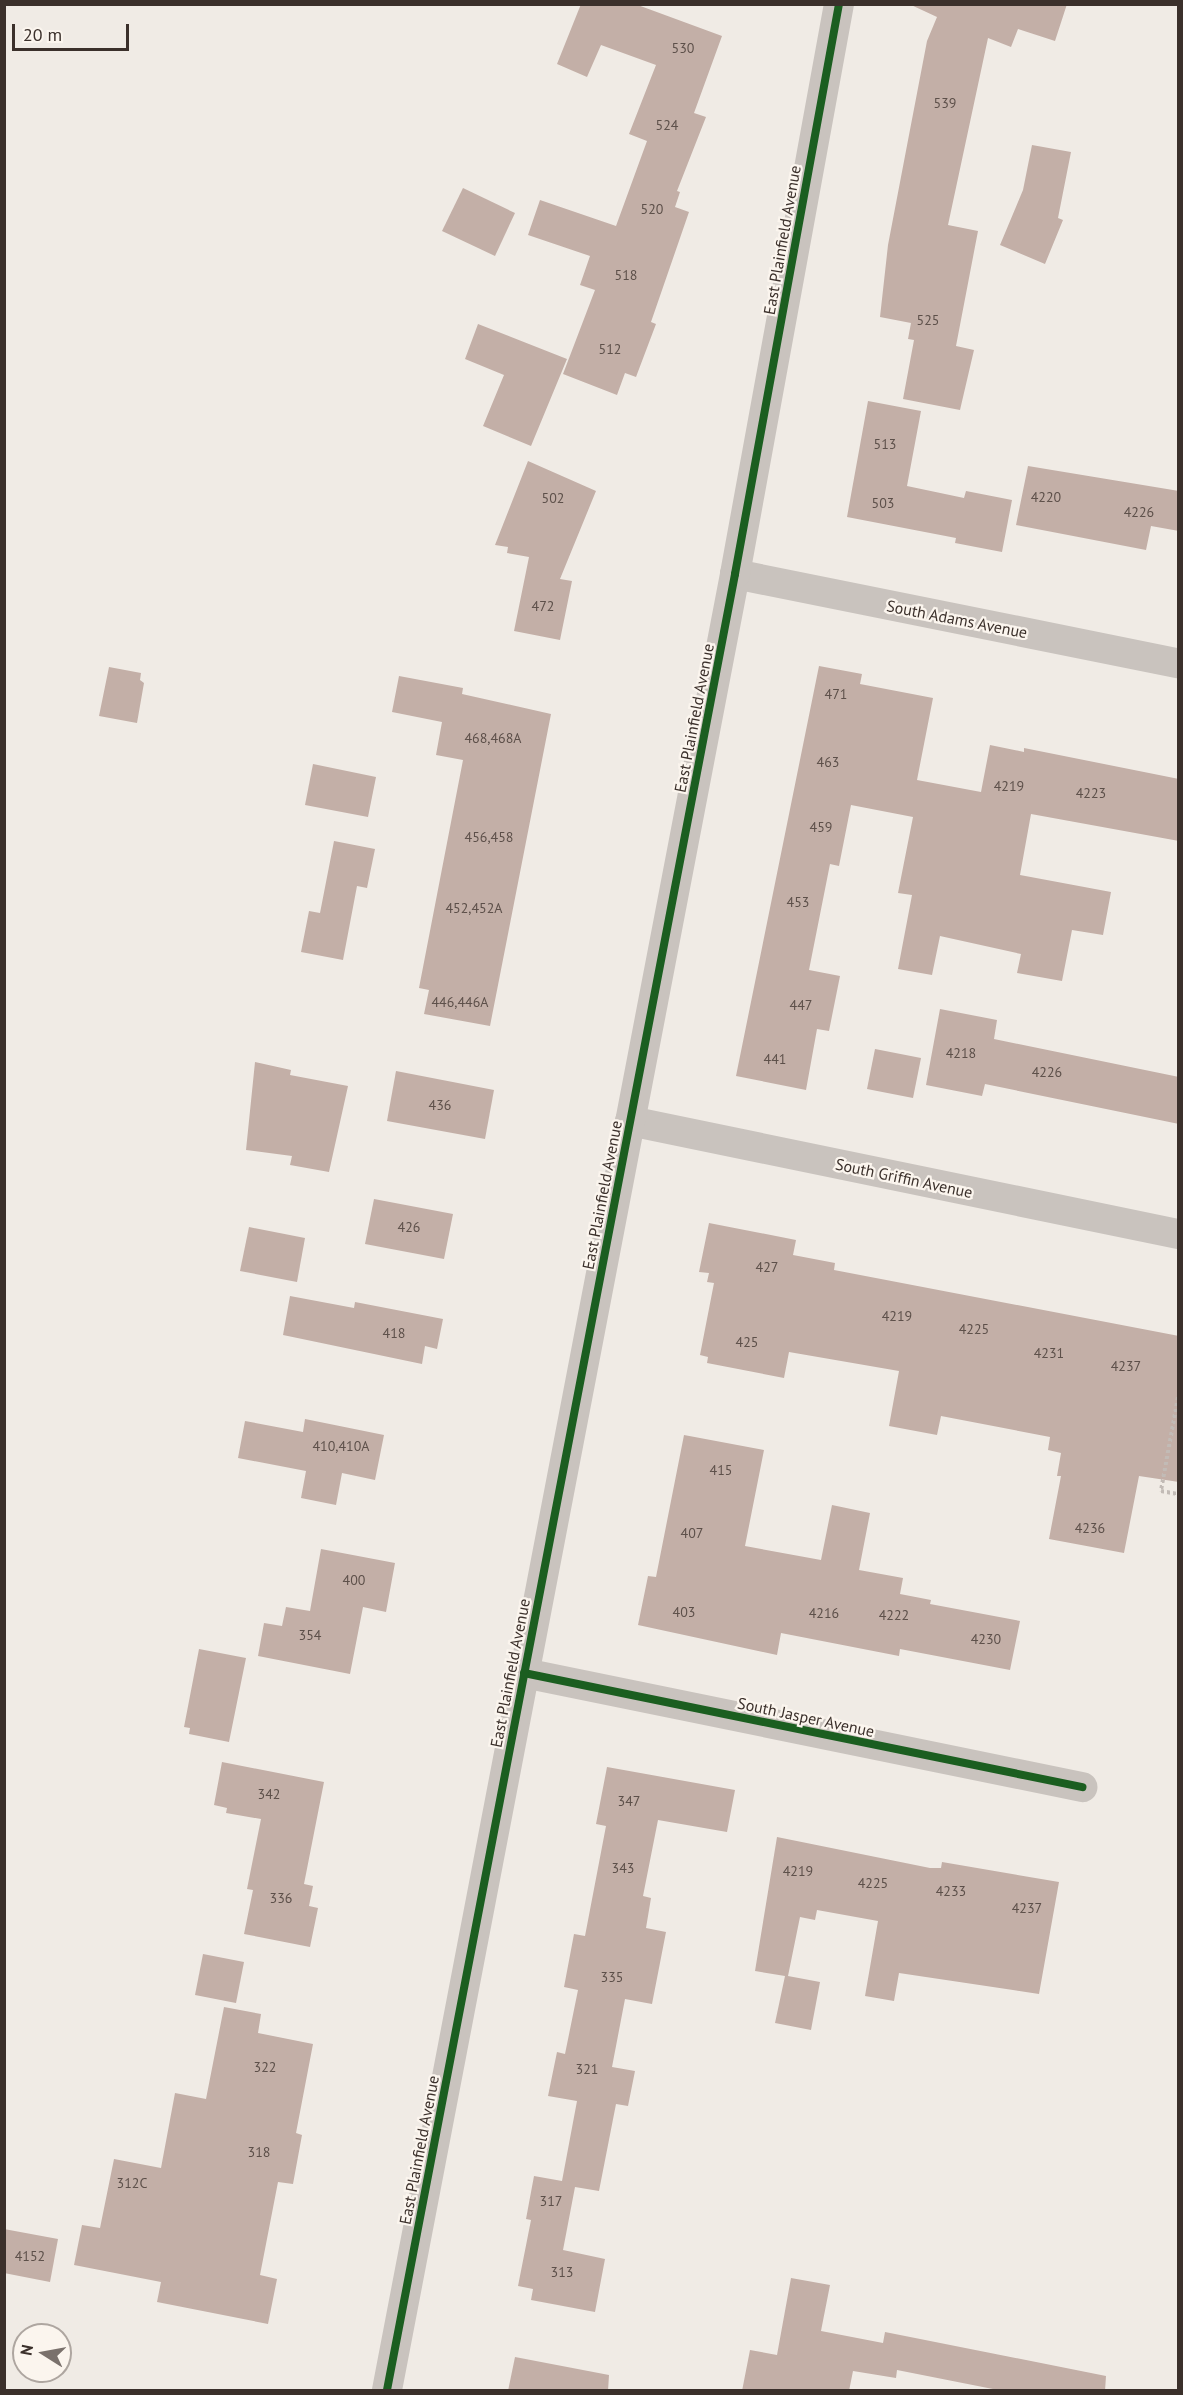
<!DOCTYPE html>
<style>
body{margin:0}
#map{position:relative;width:1183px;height:2395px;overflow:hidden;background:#f0ebe5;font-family:"PT Sans",sans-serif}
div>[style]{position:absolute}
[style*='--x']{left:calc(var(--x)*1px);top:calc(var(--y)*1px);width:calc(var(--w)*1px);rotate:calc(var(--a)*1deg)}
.building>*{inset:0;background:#c3afa7}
.path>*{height:4px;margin-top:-2px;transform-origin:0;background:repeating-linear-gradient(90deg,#c2bbb6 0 3px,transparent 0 6px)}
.minor>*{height:30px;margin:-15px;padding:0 15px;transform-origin:15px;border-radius:15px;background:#c9c3be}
.cycleway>*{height:8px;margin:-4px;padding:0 4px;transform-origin:4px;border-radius:4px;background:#1b5e20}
span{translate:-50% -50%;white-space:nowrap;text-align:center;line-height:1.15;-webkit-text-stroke:4.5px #fbf5ee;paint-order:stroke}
.number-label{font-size:14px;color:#5d504a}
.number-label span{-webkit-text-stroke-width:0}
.street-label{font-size:16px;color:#3b302b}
.frame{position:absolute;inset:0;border:6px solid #3b302b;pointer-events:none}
.north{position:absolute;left:12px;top:2323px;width:60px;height:60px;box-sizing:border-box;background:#fbf5ee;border:2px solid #aea6a0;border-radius:50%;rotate:281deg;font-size:16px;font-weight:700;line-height:24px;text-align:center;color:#3b302b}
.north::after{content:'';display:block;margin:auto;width:21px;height:27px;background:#7a716c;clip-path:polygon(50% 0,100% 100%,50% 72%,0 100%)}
.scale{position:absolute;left:12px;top:24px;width:117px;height:27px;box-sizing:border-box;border:3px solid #3b302b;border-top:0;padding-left:8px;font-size:18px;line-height:21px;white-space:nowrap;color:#3b302b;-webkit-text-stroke:4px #fbf5ee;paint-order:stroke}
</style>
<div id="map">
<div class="building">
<i style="clip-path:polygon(581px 4px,635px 4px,722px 36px,694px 113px,706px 117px,677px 191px,680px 192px,675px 207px,689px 212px,651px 322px,656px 324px,636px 377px,625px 373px,617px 395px,563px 374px,595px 290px,580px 285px,590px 256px,528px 235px,540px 200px,616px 226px,647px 141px,629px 134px,656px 65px,601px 45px,587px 77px,557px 64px)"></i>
<i style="clip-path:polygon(909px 4px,1067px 4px,1055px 41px,1018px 29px,1011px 47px,988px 38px,948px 225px,978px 231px,956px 346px,974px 350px,960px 410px,903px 399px,914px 340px,908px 339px,911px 323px,880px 317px,888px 245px,909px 135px,927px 41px,937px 17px)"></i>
<i style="clip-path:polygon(1032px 145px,1071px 152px,1058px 218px,1063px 220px,1045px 264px,1000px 245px,1023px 190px)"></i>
<i style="clip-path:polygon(463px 188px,515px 213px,495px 256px,442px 231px)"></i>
<i style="clip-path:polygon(478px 324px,567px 359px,531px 446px,483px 426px,504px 375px,465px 359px)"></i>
<i style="clip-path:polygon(868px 401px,921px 411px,907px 486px,964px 498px,966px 491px,1012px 500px,1002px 552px,955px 543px,956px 538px,847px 517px)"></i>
<i style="clip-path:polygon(528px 461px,596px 491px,560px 579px,572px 581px,560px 640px,514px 631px,529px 557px,507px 553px,508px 547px,495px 545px)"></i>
<i style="clip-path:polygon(1028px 466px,1179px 491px,1179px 531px,1151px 526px,1146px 550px,1016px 525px)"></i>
<i style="clip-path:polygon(819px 666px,862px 674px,860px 684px,933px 698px,917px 780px,981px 792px,990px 745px,1024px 752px,1024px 748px,1179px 779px,1179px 841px,1031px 814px,1020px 875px,1111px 892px,1103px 935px,1072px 930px,1062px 981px,1017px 973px,1021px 954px,940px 936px,932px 975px,898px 969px,912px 895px,898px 893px,913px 817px,851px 805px,839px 866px,830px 864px,809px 970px,840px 976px,829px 1031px,817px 1029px,806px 1090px,736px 1076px)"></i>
<i style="clip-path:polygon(109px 667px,141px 673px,140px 680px,144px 683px,137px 723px,99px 716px)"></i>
<i style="clip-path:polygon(399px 676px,463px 688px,462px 694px,551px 714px,490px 1026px,424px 1014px,429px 990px,419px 988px,463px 760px,436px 755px,442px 722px,392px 712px)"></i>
<i style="clip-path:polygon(313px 764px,376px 777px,368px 817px,305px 805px)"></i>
<i style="clip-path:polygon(334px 841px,375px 849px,367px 888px,357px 886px,343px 960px,301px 952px,309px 911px,320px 913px)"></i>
<i style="clip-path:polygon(940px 1009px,997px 1020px,994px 1039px,1179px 1077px,1179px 1124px,985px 1084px,982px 1096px,926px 1085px)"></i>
<i style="clip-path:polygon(875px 1049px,921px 1058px,913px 1098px,867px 1089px)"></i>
<i style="clip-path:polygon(255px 1062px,291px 1070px,290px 1075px,348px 1086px,329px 1172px,290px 1165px,292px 1156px,246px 1150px)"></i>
<i style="clip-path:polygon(396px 1071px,494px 1090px,485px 1139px,387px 1121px)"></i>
<i style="clip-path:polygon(374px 1199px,453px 1214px,444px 1259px,365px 1244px)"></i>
<i style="clip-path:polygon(709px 1223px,796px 1240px,793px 1255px,835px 1263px,834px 1270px,1179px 1336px,1179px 1482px,1139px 1476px,1124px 1553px,1049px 1539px,1061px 1476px,1057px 1476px,1061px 1453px,1048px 1450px,1050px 1437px,941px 1416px,937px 1435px,889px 1426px,899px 1371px,789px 1352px,784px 1378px,707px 1363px,708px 1357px,700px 1355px,714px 1283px,707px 1282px,709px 1273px,699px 1272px)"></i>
<i style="clip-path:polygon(249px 1227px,305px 1238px,297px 1282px,240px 1271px)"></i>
<i style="clip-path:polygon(290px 1296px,354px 1308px,355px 1302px,443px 1319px,437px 1349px,425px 1346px,422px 1364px,283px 1335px)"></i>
<i style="clip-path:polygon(305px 1419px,384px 1435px,375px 1480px,342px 1473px,336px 1505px,301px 1498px,306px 1471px,238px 1458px,245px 1421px,303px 1432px)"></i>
<i style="clip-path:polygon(684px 1435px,764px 1450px,745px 1546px,821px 1560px,832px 1505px,870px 1513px,859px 1570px,903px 1578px,900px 1594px,931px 1600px,930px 1604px,1020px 1621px,1010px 1670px,900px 1649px,899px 1656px,781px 1633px,777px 1655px,638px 1625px,648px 1576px,656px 1577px)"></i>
<i style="clip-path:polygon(321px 1549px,395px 1563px,386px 1612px,363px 1607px,350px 1674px,258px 1656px,264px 1623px,282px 1626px,286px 1607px,310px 1611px)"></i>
<i style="clip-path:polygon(199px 1649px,246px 1658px,229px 1742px,189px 1734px,190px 1728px,184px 1727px)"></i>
<i style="clip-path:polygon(222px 1762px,324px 1782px,304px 1884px,313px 1886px,309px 1906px,318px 1908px,310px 1947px,244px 1934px,253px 1890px,247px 1889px,261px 1819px,226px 1813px,227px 1808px,214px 1805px)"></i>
<i style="clip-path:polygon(607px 1767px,735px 1790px,727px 1832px,658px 1820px,643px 1896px,651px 1898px,646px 1928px,666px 1932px,652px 2004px,625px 1999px,612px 2067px,635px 2071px,628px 2106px,616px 2104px,599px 2191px,575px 2187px,563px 2250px,605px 2259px,595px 2312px,531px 2300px,533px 2289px,518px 2286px,531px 2220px,526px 2219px,534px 2176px,562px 2181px,577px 2101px,548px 2096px,557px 2052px,565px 2054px,578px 1990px,564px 1987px,574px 1934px,585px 1936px,606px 1826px,596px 1824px)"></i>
<i style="clip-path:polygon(777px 1837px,930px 1868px,941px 1868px,942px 1862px,1059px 1882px,1039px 1994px,899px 1973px,894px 2001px,865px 1996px,878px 1921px,817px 1910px,815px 1920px,800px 1917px,788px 1976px,820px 1982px,811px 2030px,775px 2023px,785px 1976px,755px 1971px)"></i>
<i style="clip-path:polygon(203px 1954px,244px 1962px,236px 2003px,195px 1995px)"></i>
<i style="clip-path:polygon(224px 2007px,261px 2014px,258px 2033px,313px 2044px,296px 2133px,302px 2135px,293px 2184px,278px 2182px,260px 2275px,277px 2279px,268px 2324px,157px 2302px,161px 2282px,74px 2265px,82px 2225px,100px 2228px,114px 2159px,161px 2168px,175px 2093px,206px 2099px)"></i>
<i style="clip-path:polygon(4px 2229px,58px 2239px,50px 2282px,4px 2273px)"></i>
<i style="clip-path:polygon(791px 2278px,830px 2285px,821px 2331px,883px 2343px,885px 2332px,1106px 2376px,1105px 2391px,1003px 2391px,897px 2370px,896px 2378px,853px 2371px,849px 2391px,742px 2391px,750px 2350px,777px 2355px)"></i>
<i style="clip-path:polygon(515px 2357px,609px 2375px,608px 2391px,508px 2391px)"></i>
</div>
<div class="path">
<i style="--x:1178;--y:1397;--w:96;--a:100.3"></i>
<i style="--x:1161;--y:1491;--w:17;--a:10"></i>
</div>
<div class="minor">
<i style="--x:735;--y:574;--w:452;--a:11.4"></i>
<i style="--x:630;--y:1121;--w:560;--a:11.65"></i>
<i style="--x:524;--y:1673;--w:570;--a:11.55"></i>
<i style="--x:387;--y:2390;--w:1849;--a:-79.15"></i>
<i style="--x:735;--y:574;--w:579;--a:-79.66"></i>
</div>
<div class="cycleway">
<i style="--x:524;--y:1673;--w:570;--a:11.55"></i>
<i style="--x:387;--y:2390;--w:1849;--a:-79.15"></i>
<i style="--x:735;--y:574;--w:579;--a:-79.66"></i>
</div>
<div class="number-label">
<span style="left:683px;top:48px">530</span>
<span style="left:945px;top:103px">539</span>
<span style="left:667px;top:125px">524</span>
<span style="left:652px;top:209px">520</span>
<span style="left:626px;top:275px">518</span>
<span style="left:928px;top:320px">525</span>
<span style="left:610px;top:349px">512</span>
<span style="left:885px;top:444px">513</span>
<span style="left:1046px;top:497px">4220</span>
<span style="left:553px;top:498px">502</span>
<span style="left:883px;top:503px">503</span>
<span style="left:1139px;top:512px">4226</span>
<span style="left:543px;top:606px">472</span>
<span style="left:836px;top:694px">471</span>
<span style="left:493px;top:738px">468,468A</span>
<span style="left:828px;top:762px">463</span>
<span style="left:1009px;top:786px">4219</span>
<span style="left:1091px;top:793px">4223</span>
<span style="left:821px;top:827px">459</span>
<span style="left:489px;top:837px">456,458</span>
<span style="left:798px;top:902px">453</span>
<span style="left:474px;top:908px">452,452A</span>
<span style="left:460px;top:1002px">446,446A</span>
<span style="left:801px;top:1005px">447</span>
<span style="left:961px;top:1053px">4218</span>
<span style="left:775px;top:1059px">441</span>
<span style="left:1047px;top:1072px">4226</span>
<span style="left:440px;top:1105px">436</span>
<span style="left:409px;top:1227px">426</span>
<span style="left:767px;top:1267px">427</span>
<span style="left:897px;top:1316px">4219</span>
<span style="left:974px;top:1329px">4225</span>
<span style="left:394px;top:1333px">418</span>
<span style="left:747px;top:1342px">425</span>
<span style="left:1049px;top:1353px">4231</span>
<span style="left:1126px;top:1366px">4237</span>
<span style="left:341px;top:1446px">410,410A</span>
<span style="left:721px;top:1470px">415</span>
<span style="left:1090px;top:1528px">4236</span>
<span style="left:692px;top:1533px">407</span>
<span style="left:354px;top:1580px">400</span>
<span style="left:684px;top:1612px">403</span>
<span style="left:824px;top:1613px">4216</span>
<span style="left:894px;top:1615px">4222</span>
<span style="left:310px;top:1635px">354</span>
<span style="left:986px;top:1639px">4230</span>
<span style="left:269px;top:1794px">342</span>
<span style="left:629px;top:1801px">347</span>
<span style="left:623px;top:1868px">343</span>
<span style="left:798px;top:1871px">4219</span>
<span style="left:873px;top:1883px">4225</span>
<span style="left:951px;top:1891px">4233</span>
<span style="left:281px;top:1898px">336</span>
<span style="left:1027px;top:1908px">4237</span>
<span style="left:612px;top:1977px">335</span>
<span style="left:265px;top:2067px">322</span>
<span style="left:587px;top:2069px">321</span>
<span style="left:259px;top:2152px">318</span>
<span style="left:132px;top:2183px">312C</span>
<span style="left:551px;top:2201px">317</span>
<span style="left:30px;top:2256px">4152</span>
<span style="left:562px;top:2272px">313</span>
</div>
<div class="street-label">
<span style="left:782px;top:240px;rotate:-80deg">East Plainfield Avenue</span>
<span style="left:957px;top:619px;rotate:11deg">South Adams Avenue</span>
<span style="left:694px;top:718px;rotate:-79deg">East Plainfield Avenue</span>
<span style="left:904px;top:1178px;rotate:12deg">South Griffin Avenue</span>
<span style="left:602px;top:1195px;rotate:-79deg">East Plainfield Avenue</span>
<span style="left:510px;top:1673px;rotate:-79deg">East Plainfield Avenue</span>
<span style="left:806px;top:1717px;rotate:12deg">South Jasper Avenue</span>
<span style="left:419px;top:2150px;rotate:-79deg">East Plainfield Avenue</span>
</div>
<div class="frame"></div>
<div class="north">N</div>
<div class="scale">20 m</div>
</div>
